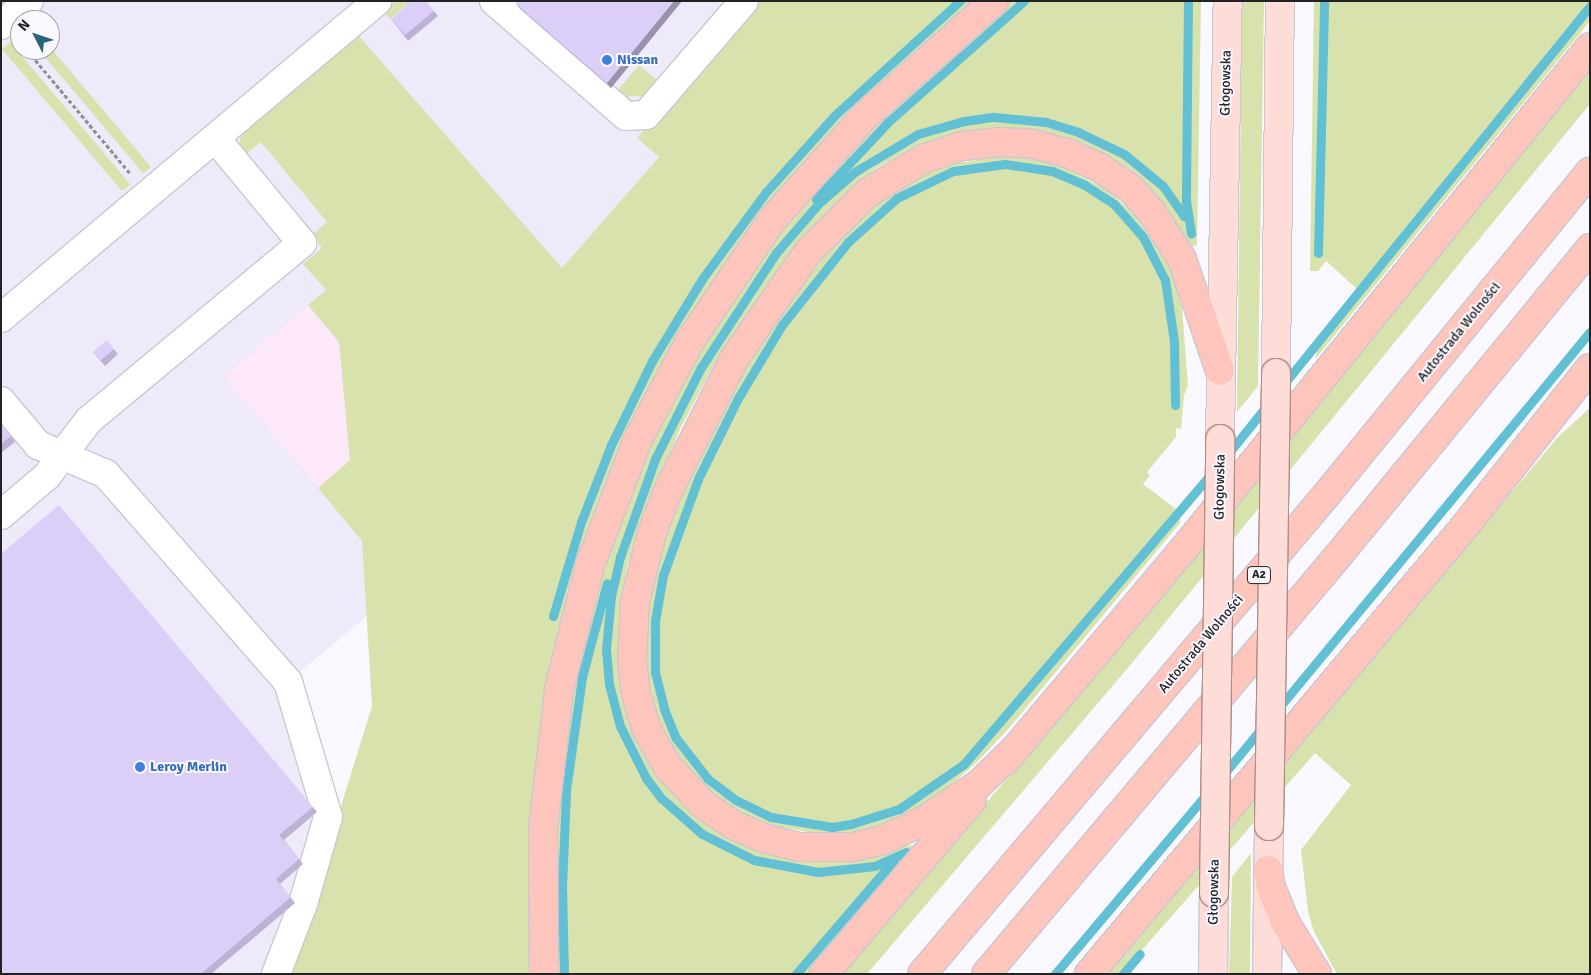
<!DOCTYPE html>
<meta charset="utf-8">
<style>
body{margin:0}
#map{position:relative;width:1591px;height:975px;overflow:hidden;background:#faf8ff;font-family:Signika,sans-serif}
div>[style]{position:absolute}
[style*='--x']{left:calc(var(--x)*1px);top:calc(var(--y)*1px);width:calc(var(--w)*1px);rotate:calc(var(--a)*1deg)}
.built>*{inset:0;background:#efeafa}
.industrial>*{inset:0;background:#fce8f8}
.green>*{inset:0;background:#d8e2ac}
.stream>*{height:9px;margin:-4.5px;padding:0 4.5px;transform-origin:4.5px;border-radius:4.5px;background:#61c0d3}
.path>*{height:3px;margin-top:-1.5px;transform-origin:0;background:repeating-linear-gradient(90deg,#8e8d92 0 4px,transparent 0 6.5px)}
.roads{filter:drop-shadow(1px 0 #cac7d1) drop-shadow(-1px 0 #cac7d1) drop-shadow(0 1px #cac7d1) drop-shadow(0 -1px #cac7d1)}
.minor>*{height:28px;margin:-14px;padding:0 14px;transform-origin:14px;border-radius:14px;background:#fff}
.major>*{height:28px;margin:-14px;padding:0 14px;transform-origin:14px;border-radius:14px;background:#fedcd7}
.highway>*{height:28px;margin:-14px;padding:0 14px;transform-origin:14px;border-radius:14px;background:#fdc5bc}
.bridges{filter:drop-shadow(1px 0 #b08c87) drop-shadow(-1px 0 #b08c87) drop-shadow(0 1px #b08c87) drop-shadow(0 -1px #b08c87)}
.major-bridge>*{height:28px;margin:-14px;padding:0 14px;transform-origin:14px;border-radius:14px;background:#fedcd7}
.wall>*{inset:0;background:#bdb2d4}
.shaded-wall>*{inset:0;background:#9a91ad}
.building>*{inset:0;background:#dccff7}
.dots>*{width:14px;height:14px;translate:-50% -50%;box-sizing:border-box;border:2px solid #faf8ff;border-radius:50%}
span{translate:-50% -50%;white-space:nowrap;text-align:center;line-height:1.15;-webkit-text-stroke:4px #faf8ff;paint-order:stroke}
.shield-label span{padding:1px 4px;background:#faf8ff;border:1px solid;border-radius:4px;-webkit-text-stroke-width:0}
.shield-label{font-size:12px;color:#222124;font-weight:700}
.shop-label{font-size:14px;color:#366cbe;font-weight:700}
.left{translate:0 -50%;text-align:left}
.street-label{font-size:14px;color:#222124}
.frame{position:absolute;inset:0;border:2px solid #222124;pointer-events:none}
.north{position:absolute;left:10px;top:10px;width:50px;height:50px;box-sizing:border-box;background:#faf8ff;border:1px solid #a4a2a7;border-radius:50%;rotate:311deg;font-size:14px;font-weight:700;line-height:20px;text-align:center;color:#222124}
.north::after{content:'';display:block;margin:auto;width:18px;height:22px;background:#29657c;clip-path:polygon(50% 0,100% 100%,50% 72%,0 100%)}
</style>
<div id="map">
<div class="built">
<i style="clip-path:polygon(evenodd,1px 1px,795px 1px,562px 268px,367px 616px,288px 682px,328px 817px,276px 974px,1px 974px,1px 1px,20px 20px,50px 20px,50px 50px,20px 50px,20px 20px)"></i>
</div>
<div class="industrial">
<i style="clip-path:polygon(308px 305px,339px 342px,350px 460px,318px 488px,224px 376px)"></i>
</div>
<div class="green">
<i style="clip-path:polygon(396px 1px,411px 1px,390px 19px,384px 12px)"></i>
<i style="clip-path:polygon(729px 1px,972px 1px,836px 126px,751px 226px,666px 354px,625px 435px,592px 518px,567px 596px,550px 665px,531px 803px,528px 876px,530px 974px,289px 974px,372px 706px,362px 541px,318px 488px,350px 460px,339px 342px,308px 305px,326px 290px,303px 264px,322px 248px,312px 235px,327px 222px,261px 142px,245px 155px,239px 143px,242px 131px,357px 34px,562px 268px,659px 157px,637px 138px,744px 15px)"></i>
<i style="clip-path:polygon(1009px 1px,1201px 1px,1197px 245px,1192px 247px,1163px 202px,1125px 166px,1089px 146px,1053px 134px,998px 127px,959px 132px,917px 146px,877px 168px,843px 195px,797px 243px,714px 365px,681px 427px,639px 527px,627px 567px,619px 615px,619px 679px,632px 733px,657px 775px,695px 817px,744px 846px,797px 861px,853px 861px,911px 845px,918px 848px,810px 974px,554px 974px,555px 805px,579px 648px,624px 500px,679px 381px,770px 240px,833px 165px)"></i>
<i style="clip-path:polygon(1242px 1px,1264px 1px,1258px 386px,1237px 412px)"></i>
<i style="clip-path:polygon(1314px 1px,1590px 1px,1590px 21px,1316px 358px,1317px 339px,1357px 289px,1326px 261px,1318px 271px,1310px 271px)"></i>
<i style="clip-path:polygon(10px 42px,130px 184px,130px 185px,122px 191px,2px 49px)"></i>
<i style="clip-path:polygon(50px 47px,151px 167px,143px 173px,39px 50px,50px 50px)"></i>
<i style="clip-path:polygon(639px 65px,658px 81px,642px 96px,621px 97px,616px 92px)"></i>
<i style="clip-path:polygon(1590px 71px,1590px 104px,1132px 663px,867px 974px,840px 974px,1132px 632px)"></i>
<i style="clip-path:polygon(999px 156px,1031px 158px,1062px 167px,1108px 190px,1140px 220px,1169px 265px,1182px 307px,1188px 386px,1184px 395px,1181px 429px,1176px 428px,1176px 437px,1147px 472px,1150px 475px,1143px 484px,1180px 512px,1180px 523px,1010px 727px,976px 763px,938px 796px,892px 822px,863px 831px,818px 834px,770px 825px,741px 814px,714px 795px,680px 759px,659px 722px,648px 675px,646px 632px,651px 589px,666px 537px,698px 458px,739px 380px,777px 319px,834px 244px,876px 204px,911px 180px,947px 165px)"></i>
<i style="clip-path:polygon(1590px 408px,1590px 974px,1337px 974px,1314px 932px,1308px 911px,1301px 850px,1351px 785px,1315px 753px,1121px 974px,1109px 974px,1558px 437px)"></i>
<i style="clip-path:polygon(1251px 853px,1250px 974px,1229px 974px,1232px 877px)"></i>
</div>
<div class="stream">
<i style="--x:1188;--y:1;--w:200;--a:90.6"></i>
<i style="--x:1186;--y:201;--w:33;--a:81"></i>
<i style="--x:816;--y:199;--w:104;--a:-46.9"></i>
<i style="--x:887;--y:123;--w:183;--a:-41.7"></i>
<i style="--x:1318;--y:253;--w:252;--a:-88.6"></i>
<i style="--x:1283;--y:385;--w:488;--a:-51"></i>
<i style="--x:1175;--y:405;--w:64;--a:-90.9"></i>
<i style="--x:1174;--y:341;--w:62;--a:-98.4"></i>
<i style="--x:1165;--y:280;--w:48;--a:-117.1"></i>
<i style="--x:1143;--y:237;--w:44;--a:-131.3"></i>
<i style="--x:1114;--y:204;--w:35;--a:-147"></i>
<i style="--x:1085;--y:185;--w:36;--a:-157"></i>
<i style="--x:1052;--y:171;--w:48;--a:-171.5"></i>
<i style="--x:1005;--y:164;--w:52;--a:172.3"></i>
<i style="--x:953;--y:171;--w:62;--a:154.3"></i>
<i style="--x:897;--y:198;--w:66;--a:138.1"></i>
<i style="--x:848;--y:242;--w:106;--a:128.5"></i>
<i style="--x:782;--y:325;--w:87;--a:121"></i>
<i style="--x:737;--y:400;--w:88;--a:116.3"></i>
<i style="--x:698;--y:479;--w:102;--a:110"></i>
<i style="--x:663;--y:575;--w:47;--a:99.9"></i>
<i style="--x:655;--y:621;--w:51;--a:90"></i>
<i style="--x:655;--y:672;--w:38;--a:76"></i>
<i style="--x:664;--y:709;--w:31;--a:68"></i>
<i style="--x:676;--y:738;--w:52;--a:52"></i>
<i style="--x:708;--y:779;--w:35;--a:37"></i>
<i style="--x:736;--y:800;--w:39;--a:26"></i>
<i style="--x:771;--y:817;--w:62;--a:9.3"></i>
<i style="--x:832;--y:827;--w:19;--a:-9"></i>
<i style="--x:851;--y:824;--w:50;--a:-17.4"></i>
<i style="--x:899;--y:809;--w:79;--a:-34.7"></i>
<i style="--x:964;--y:764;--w:382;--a:-49.6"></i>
<i style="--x:1227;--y:455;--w:67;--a:-51.1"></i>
<i style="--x:553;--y:616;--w:98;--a:-73.4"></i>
<i style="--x:581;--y:522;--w:83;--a:-68.7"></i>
<i style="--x:611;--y:445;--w:93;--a:-64"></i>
<i style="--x:652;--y:361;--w:96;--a:-58.6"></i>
<i style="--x:702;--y:279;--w:108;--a:-53.7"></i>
<i style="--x:766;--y:192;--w:103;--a:-48.1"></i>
<i style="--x:835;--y:115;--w:169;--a:-42.4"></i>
<i style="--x:1277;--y:710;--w:491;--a:-50.4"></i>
<i style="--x:1223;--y:775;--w:65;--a:-50.6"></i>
<i style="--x:906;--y:852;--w:34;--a:156"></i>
<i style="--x:875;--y:866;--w:57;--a:174"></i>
<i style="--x:818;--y:872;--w:65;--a:-169.4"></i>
<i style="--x:754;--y:860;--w:58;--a:-153.4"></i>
<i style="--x:702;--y:834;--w:55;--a:-138.7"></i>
<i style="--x:661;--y:798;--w:25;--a:-127"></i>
<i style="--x:646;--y:778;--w:58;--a:-116.6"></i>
<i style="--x:620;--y:726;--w:43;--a:-104.7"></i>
<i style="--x:609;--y:684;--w:35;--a:-95"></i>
<i style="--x:606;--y:649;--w:53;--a:-84.6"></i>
<i style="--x:611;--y:596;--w:40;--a:-77"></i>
<i style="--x:620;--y:557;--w:104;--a:-70.3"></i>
<i style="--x:655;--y:459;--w:101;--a:-63.4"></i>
<i style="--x:700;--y:369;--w:139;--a:-56.8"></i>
<i style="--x:776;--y:253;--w:66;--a:-49.3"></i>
<i style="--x:819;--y:203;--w:49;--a:-40.9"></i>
<i style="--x:856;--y:171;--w:72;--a:-30.8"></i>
<i style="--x:918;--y:134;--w:48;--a:-15.8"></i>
<i style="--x:964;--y:121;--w:30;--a:-8"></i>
<i style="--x:994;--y:117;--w:52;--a:5.5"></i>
<i style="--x:1046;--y:122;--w:34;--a:17"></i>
<i style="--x:1078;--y:132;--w:51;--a:25.6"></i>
<i style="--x:1124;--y:154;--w:50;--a:39.4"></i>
<i style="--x:1163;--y:186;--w:37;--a:55"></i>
<i style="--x:564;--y:974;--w:87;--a:-91.3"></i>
<i style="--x:562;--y:887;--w:97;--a:-87.6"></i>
<i style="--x:566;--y:790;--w:114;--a:-81.9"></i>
<i style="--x:582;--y:677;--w:97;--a:-75.1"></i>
<i style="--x:796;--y:974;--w:150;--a:-49.3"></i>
<i style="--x:1055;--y:974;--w:238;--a:-49.9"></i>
<i style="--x:1123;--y:974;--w:26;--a:-50"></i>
</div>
<div class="path">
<i style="--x:27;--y:50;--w:160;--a:50.1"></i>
</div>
<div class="roads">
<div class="minor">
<i style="--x:494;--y:1;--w:175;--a:41.1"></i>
<i style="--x:626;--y:116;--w:20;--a:-3"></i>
<i style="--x:646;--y:115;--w:150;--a:-49.3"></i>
<i style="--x:1;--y:25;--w:37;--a:-41"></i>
<i style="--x:1;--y:318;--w:492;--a:-40.1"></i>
<i style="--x:1;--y:401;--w:57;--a:49.9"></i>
<i style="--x:38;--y:445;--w:26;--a:23"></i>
<i style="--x:62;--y:455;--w:44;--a:-52.4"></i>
<i style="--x:89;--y:420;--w:277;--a:-39.7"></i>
<i style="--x:302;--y:243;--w:136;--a:-129.6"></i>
<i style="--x:1;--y:515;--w:60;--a:-40.3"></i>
<i style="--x:47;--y:476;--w:26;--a:-54"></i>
<i style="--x:62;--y:455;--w:48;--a:23.4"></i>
<i style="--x:106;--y:474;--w:276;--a:48.8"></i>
<i style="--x:288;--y:682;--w:141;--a:73.5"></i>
<i style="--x:328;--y:817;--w:91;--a:106"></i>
<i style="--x:303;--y:904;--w:75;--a:111.1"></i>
</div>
<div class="major">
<i style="--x:1276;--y:373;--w:372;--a:-89.4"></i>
<i style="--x:1220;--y:439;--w:438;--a:-89"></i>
<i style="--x:1213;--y:974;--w:81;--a:-89.3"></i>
<i style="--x:1267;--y:974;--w:148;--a:-89.2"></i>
</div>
<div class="highway">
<i style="--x:1017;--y:747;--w:53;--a:135.8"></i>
<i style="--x:979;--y:784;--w:65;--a:146.3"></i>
<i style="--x:925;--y:820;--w:47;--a:154.5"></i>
<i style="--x:883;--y:840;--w:32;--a:167"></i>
<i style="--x:852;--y:847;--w:53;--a:180"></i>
<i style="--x:799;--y:847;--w:34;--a:-166"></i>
<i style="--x:766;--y:839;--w:34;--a:-157"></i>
<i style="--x:735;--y:826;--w:36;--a:-146"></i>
<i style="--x:705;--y:806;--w:54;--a:-133.5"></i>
<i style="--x:668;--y:767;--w:45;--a:-119.4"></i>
<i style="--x:646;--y:728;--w:36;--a:-106"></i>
<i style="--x:636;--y:693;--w:33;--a:-97"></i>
<i style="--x:632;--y:660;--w:58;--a:-87"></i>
<i style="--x:635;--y:602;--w:72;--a:-76.3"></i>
<i style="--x:652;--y:532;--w:44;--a:-68.7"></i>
<i style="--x:668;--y:491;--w:148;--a:-63.4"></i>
<i style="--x:734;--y:359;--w:130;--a:-55.3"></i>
<i style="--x:808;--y:252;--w:83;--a:-45"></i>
<i style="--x:867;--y:193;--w:66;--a:-31.3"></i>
<i style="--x:923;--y:159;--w:41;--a:-18.4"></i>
<i style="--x:962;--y:146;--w:37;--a:-6"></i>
<i style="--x:999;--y:142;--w:34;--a:3"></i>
<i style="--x:1033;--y:144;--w:35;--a:15"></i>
<i style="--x:1067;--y:153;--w:36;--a:24"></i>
<i style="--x:1100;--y:168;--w:37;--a:34"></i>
<i style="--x:1131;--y:189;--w:30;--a:48"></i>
<i style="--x:1151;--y:211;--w:57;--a:57.1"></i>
<i style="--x:1182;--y:259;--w:118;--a:71.3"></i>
<i style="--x:1005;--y:761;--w:275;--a:-49.9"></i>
<i style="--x:1182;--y:551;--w:648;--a:-51.01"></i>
<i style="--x:1268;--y:870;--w:17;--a:80"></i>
<i style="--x:1271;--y:887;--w:38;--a:68"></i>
<i style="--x:1285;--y:922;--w:61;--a:58.4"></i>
<i style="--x:544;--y:974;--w:145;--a:-90.4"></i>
<i style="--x:543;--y:829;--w:140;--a:-83.4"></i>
<i style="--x:559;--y:690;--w:129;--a:-76.1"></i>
<i style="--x:590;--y:565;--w:133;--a:-69.2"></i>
<i style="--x:637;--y:441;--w:113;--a:-62.1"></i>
<i style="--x:690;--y:341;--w:146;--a:-55.9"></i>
<i style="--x:772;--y:220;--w:138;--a:-48.2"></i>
<i style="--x:864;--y:117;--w:174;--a:-41.7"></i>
<i style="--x:824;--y:974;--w:228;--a:-49.6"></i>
<i style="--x:922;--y:974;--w:628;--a:-49.84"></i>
<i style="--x:1327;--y:494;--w:416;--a:-50.8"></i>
<i style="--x:986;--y:974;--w:546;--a:-49.9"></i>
<i style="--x:1338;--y:556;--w:398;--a:-50.7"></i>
<i style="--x:1089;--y:974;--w:585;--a:-49.99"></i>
<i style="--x:1465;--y:526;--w:201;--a:-51.7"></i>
</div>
</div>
<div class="bridges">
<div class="major-bridge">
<i style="--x:1269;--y:826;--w:453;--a:-89.1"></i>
<i style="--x:1214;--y:893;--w:454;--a:-89.2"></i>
</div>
</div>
<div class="wall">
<i style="clip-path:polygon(682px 1px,611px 88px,520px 9px,516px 4px)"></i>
<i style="clip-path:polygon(434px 11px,438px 16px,408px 41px,391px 19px)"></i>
<i style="clip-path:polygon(114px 349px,118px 354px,105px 366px,93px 352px)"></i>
<i style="clip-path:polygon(1px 430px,11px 436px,15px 442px,1px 453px)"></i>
<i style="clip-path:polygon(313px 807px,317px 812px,284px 840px,303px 864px,280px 884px,295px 903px,211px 974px,1px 974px)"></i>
</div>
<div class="shaded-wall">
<i style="clip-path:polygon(674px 1px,682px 1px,611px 88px,607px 83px)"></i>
</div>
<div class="building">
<i style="clip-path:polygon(412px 1px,426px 1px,434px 11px,405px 35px,391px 19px)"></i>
<i style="clip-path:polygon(518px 1px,674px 1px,607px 83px,516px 4px)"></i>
<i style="clip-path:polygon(107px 340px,114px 349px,101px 360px,93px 352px)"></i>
<i style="clip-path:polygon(4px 427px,11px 436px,1px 444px,1px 430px)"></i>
<i style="clip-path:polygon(59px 505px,313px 807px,279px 835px,299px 859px,276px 879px,291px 897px,201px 974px,1px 974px,1px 554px)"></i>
</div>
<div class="dots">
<i style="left:607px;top:60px;background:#3f7fe0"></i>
<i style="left:140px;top:767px;background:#3f7fe0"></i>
</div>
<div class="shield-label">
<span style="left:1259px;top:575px">A2</span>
</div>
<div class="shop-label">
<span class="left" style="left:617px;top:60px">Nissan</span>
<span class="left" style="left:150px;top:767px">Leroy Merlin</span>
</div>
<div class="street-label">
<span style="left:1226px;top:83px;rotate:-89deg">Głogowska</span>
<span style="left:1459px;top:332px;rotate:-51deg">Autostrada Wolności</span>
<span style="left:1220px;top:487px;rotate:-89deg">Głogowska</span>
<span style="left:1201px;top:644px;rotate:-50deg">Autostrada Wolności</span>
<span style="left:1214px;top:892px;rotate:-89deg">Głogowska</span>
</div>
<div class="frame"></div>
<div class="north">N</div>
</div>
